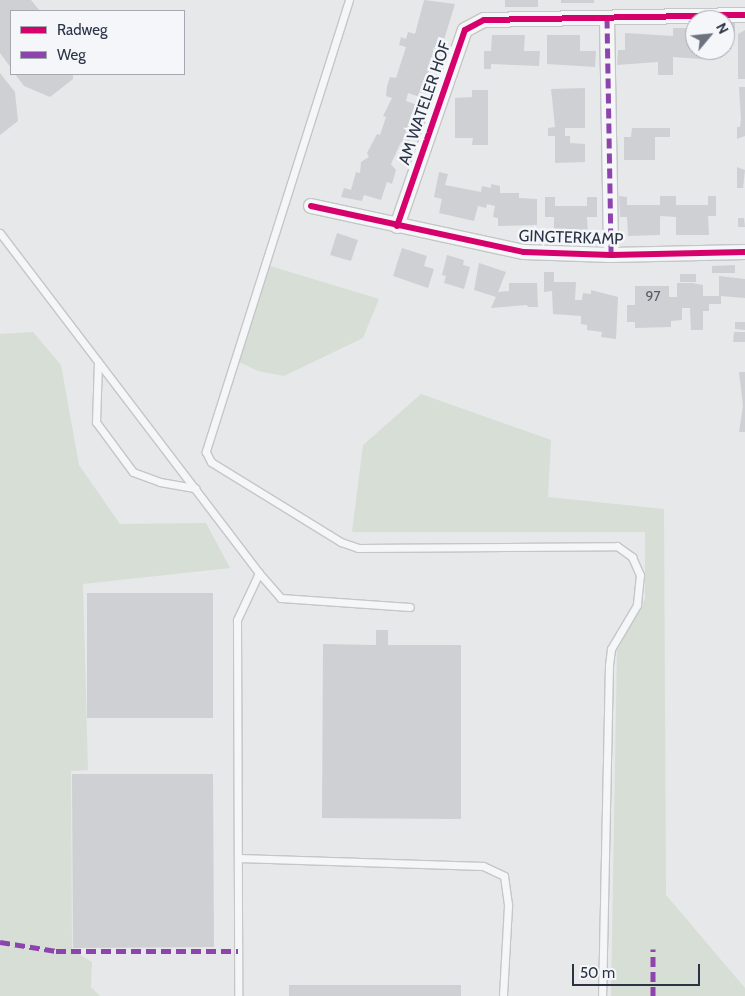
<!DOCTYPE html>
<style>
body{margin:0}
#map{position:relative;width:745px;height:996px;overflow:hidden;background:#e6e8ea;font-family:Cabin,sans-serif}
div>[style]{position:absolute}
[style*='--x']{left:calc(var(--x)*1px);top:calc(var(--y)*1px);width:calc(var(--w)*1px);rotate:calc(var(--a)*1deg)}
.green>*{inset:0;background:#d6ded6}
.building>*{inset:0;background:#ced0d3}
.roads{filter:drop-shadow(1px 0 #c4c6c8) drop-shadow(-1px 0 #c4c6c8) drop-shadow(0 1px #c4c6c8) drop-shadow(0 -1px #c4c6c8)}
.service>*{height:7px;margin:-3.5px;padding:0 3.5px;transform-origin:3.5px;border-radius:3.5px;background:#f5f6f7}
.minor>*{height:14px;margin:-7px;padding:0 7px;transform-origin:7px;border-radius:7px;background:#f5f6f7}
.quiet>*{height:5px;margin-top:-2.5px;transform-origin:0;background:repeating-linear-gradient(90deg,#8e44ad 0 10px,transparent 0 15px)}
.cycleway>*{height:6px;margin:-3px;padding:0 3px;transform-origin:3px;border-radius:3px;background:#d6006c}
span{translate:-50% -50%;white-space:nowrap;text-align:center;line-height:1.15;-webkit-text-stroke:5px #f4f6f9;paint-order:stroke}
.number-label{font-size:14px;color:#545c69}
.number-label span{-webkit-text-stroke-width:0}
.street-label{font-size:16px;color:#2b3445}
.legend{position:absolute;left:10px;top:10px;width:175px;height:65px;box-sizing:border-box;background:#f4f6f9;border:1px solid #a4a8b1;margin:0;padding:6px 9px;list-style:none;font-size:15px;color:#2b3445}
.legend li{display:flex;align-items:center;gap:10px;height:25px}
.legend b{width:25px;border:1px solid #a4a8b1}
.north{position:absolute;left:685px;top:10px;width:50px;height:50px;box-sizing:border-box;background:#f4f6f9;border:1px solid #a4a8b1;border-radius:50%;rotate:62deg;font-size:14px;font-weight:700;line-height:20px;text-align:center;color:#2b3445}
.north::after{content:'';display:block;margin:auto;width:18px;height:22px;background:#6c737f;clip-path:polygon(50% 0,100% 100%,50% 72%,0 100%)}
.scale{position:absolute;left:572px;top:964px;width:128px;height:22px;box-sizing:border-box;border:2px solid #2b3445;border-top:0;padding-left:6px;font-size:15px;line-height:18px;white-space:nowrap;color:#2b3445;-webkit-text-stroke:4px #f4f6f9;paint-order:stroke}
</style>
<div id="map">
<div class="green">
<i style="clip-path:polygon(267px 265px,379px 299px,363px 338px,284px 376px,258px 371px,235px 360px)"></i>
<i style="clip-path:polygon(33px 332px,61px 365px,79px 465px,120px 524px,206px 523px,230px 568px,83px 584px,88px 770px,71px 771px,72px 950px,92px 962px,91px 987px,100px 996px,0 996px,0 334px)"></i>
<i style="clip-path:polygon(421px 394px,551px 440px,548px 497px,664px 509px,666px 895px,745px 988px,745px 996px,611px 996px,617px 650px,645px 599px,645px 532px,352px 532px,363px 445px)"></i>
</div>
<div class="building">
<i style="clip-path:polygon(0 0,31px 0,40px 11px,11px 11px,11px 68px,0 53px)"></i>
<i style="clip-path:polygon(424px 0,455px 4px,443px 43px,438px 41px,436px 49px,433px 48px,434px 56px,420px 97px,408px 93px,406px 101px,420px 106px,408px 145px,401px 142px,391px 164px,396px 170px,392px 184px,387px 182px,381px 200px,364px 195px,362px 201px,341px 197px,344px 188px,351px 190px,356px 172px,360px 173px,361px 162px,369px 157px,367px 153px,377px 134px,380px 135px,386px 117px,383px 116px,392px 98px,386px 96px,387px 86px,390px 77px,396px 78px,406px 47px,399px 45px,401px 37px,406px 39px,408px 32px,415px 34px)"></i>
<i style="clip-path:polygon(505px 0,538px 0,538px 7px,505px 7px)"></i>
<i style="clip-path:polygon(561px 0,594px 0,594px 3px,561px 3px)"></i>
<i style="clip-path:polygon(725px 23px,735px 23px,735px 31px,725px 32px)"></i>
<i style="clip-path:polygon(673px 28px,695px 28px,695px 50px,714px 50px,714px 60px,673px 57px,673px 75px,658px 75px,658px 62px,617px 65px,618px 50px,625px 50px,625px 33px,673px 36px)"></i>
<i style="clip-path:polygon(745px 30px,745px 79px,738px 79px,738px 34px)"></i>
<i style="clip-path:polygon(492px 35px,525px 35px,524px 51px,540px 51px,539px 66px,491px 64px,491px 69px,484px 69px,484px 51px,491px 51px)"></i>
<i style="clip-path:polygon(547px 35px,580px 35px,580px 51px,596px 51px,595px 67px,547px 64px)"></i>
<i style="clip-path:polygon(0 73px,15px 92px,18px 121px,0 135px)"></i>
<i style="clip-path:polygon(15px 74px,73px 74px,73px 79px,50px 97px,24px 86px)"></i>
<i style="clip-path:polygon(739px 87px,745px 87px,745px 136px,737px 139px,737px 127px,740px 127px,741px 120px)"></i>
<i style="clip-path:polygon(585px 88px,585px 128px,565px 128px,565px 136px,570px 136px,570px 143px,585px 144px,585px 162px,555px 163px,555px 136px,548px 136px,548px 128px,555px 127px,551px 89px)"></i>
<i style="clip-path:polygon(472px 90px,488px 90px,488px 145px,472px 145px,473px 138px,455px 138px,455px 98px,472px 97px)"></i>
<i style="clip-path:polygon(632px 128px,670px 128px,670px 137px,655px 137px,655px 160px,624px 160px,624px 137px,631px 137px)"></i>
<i style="clip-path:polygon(737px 167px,745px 170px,743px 188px,737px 188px)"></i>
<i style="clip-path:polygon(439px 172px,448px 174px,445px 185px,481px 192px,482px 186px,491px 188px,491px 184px,500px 186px,500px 193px,519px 193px,519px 198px,537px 199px,537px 225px,498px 226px,498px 218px,493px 217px,495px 206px,487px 204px,486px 208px,478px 206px,474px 221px,439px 213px,442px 199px,434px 197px)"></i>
<i style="clip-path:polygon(619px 196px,627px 197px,627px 205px,660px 205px,660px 196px,676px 196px,676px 205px,708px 205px,708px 196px,716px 196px,716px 216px,708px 216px,709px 235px,676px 235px,676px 217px,660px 216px,660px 235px,628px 236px,627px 217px,620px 217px)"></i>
<i style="clip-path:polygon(545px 197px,555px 197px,555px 206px,587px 206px,587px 197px,597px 197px,597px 217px,587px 217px,588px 236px,554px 236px,554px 217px,545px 217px)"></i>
<i style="clip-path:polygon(738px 218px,744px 218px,745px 227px,738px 227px)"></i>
<i style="clip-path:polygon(337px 233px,358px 240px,351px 261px,330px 255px)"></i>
<i style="clip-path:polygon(402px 248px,427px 256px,424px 266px,434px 269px,428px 288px,393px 276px)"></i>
<i style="clip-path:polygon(447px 255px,464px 260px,463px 265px,470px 267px,464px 289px,444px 283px,446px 276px,442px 275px)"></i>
<i style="clip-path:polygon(479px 263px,506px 272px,498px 292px,509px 291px,509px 283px,537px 283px,538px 307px,528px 307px,527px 305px,491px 308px,496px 297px,474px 290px)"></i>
<i style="clip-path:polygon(735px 265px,735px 273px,712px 273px,712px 266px)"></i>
<i style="clip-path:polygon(544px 272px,554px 272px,554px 282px,576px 282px,575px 300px,582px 300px,583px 293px,591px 294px,591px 290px,618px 297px,616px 339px,601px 337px,602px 332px,587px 330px,587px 325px,581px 324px,581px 316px,553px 314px,552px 291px,544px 292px)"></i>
<i style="clip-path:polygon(680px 274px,696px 274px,696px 282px,680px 282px)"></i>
<i style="clip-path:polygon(719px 276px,745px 279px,745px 298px,721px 296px,721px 304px,709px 304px,709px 311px,703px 311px,703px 330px,691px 330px,690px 308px,682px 308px,682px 320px,671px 321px,671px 327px,635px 328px,635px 322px,627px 322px,627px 305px,635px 305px,635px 286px,669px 286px,669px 297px,677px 297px,677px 283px,692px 283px,703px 285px,703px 296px,719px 296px)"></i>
<i style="clip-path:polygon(735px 322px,745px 322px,745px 330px,735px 329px)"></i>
<i style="clip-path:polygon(734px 332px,745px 332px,745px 342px,733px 342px)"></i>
<i style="clip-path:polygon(739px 372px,745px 372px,745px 432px,739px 432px,743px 406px)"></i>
<i style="clip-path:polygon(87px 593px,213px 593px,213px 718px,87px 718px)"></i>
<i style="clip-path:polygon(376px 630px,388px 630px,388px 645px,461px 645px,461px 819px,322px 818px,323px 644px,376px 645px)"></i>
<i style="clip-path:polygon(72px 774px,213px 774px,214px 947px,73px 948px)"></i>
<i style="clip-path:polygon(289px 985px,461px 985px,461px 996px,289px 996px)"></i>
</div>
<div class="roads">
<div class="service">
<i style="--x:349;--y:0;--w:474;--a:107.6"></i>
<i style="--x:206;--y:452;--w:11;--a:63"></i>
<i style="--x:211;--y:462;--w:153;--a:31.6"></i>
<i style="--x:341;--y:542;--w:18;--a:19"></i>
<i style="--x:358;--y:548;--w:259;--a:-0.4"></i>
<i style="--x:617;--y:546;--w:19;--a:36"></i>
<i style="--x:632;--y:557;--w:20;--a:66"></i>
<i style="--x:640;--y:575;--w:30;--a:96"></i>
<i style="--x:637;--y:605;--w:51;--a:120.6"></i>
<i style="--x:611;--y:649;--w:16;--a:97"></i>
<i style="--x:609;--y:665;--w:331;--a:91.2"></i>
<i style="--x:0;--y:233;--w:427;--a:52.7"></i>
<i style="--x:259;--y:573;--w:52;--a:115.1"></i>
<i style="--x:237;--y:620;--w:376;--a:89.8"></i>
<i style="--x:98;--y:362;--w:60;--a:91.9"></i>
<i style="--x:96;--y:422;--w:62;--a:53.5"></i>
<i style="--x:133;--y:472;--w:29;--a:20"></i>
<i style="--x:160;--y:482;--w:36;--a:10"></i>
<i style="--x:259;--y:573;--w:33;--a:49"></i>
<i style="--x:281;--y:598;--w:129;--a:4"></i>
<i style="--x:239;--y:858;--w:244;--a:1.9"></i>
<i style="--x:483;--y:866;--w:23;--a:25"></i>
<i style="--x:504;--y:876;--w:30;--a:82"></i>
<i style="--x:508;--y:906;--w:90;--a:93.2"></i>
</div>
<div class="minor">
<i style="--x:607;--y:18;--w:237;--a:89"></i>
<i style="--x:311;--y:206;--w:218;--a:12.2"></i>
<i style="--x:524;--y:252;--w:87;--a:2"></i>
<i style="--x:611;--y:255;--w:134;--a:-1.3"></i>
<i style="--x:397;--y:226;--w:207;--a:-70.9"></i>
<i style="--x:465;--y:30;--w:21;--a:-28"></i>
<i style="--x:484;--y:20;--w:261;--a:-1.1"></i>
</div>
</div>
<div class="quiet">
<i style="--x:607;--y:18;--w:237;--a:89"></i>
<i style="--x:0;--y:942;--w:57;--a:9.1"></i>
<i style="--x:56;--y:951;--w:182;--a:0"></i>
<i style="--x:653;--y:996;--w:47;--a:-90"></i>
</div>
<div class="cycleway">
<i style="--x:311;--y:206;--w:218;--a:12.2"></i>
<i style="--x:524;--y:252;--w:87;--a:2"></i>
<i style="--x:611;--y:255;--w:134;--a:-1.3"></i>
<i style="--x:397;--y:226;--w:207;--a:-70.9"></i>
<i style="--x:465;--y:30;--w:21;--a:-28"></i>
<i style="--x:484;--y:20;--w:261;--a:-1.1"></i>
</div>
<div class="number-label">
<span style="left:653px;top:296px">97</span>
</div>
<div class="street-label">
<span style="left:425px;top:103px;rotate:-71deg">AM WATELER HOF</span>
<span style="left:571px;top:238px;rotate:2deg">GINGTERKAMP</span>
</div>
<ul class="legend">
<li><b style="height:6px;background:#d6006c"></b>Radweg</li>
<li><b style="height:6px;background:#8e44ad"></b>Weg</li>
</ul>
<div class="north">N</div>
<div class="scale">50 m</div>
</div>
